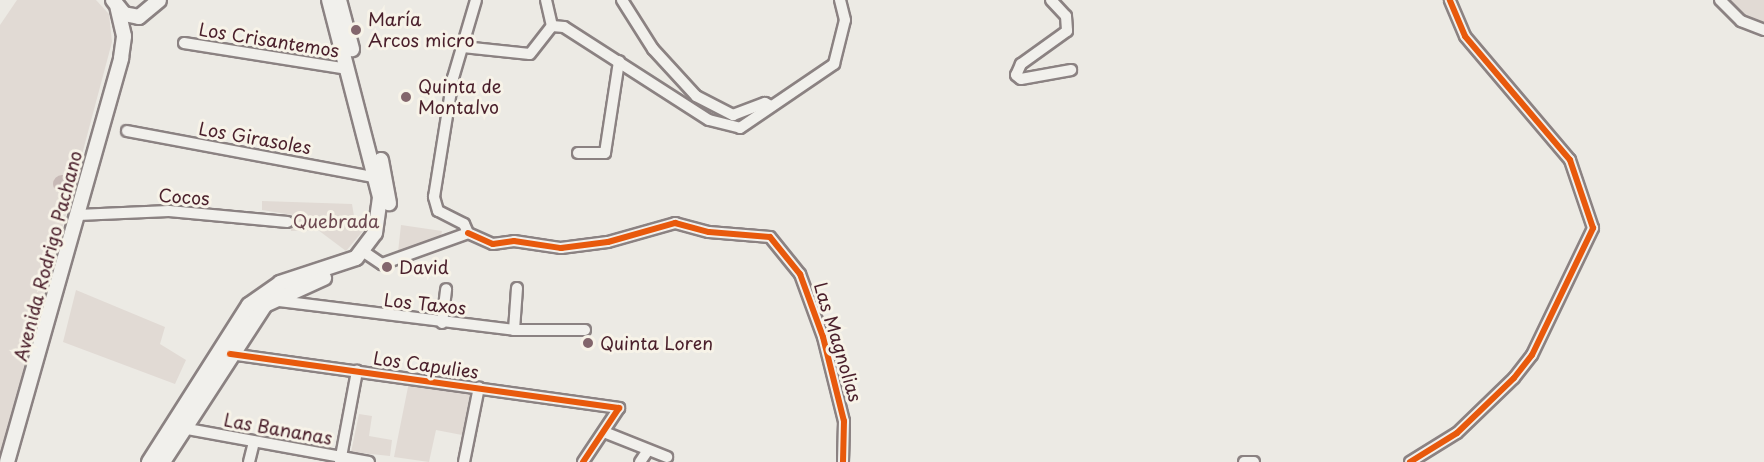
<!DOCTYPE html>
<meta charset="utf-8">
<style>
body{margin:0}
#map{position:relative;width:1764px;height:462px;overflow:hidden;background:#eceae4;font-family:"Playpen Sans",sans-serif}
div>[style]{position:absolute}
[style*='--x']{left:calc(var(--x)*1px);top:calc(var(--y)*1px);width:calc(var(--w)*1px);rotate:calc(var(--a)*1deg)}
.green>*{inset:0;background:#e1dad4}
.water>*{inset:0;background:#c7b9b6}
.round{border-radius:50%}
.roads{filter:drop-shadow(2px 0 #8b8282) drop-shadow(-2px 0 #8b8282) drop-shadow(0 2px #8b8282) drop-shadow(0 -2px #8b8282)}
.minor>*{height:10px;margin:-5px;padding:0 5px;transform-origin:5px;border-radius:5px;background:#f1f0ec}
.major>*{height:14px;margin:-7px;padding:0 7px;transform-origin:7px;border-radius:7px;background:#f1f0ec}
.cycleway>*{height:6px;margin:-3px;padding:0 3px;transform-origin:3px;border-radius:3px;background:#e8590c}
.dots>*{width:16px;height:16px;translate:-50% -50%;box-sizing:border-box;border:3px solid #f7f3e8;border-radius:50%}
span{translate:-50% -50%;white-space:nowrap;text-align:center;line-height:1.15;-webkit-text-stroke:6px #f7f3e8;paint-order:stroke}
.poi-label{font-size:18px;color:#4a1f2b}
.left{translate:0 -50%;text-align:left}
.street-label{font-size:18px;color:#4a1f2b}
.park-label{font-size:18px;color:#6e4a52}
</style>
<div id="map">
<div class="green">
<i style="clip-path:polygon(17px 0,96px 0,109px 14px,112px 42px,0 462px,0 25px)"></i>
<i style="clip-path:polygon(1725px 0,1764px 0,1764px 27px,1757px 26px)"></i>
<i style="clip-path:polygon(262px 201px,352px 204px,356px 228px,368px 225px,346px 251px,318px 230px,291px 231px,293px 215px,262px 210px)"></i>
<i style="clip-path:polygon(401px 225px,442px 231px,440px 240px,398px 252px)"></i>
<i style="clip-path:polygon(76px 290px,165px 327px,160px 344px,186px 360px,175px 384px,63px 342px)"></i>
<i style="clip-path:polygon(409px 382px,470px 394px,462px 435px,436px 430px,429px 462px,394px 457px)"></i>
<i style="clip-path:polygon(359px 414px,372px 416px,369px 436px,392px 440px,390px 456px,351px 452px)"></i>
</div>
<div class="water">
<i class="round" style="left:53px;top:175px;width:18px;height:18px"></i>
</div>
<div class="roads">
<div class="minor">
<i style="--x:546;--y:0;--w:27;--a:77"></i>
<i style="--x:622;--y:0;--w:58;--a:57.7"></i>
<i style="--x:653;--y:49;--w:64;--a:47.5"></i>
<i style="--x:696;--y:96;--w:42;--a:27.2"></i>
<i style="--x:733;--y:115;--w:34;--a:-21"></i>
<i style="--x:765;--y:103;--w:7;--a:27"></i>
<i style="--x:1051;--y:0;--w:22;--a:47"></i>
<i style="--x:1066;--y:16;--w:15;--a:86"></i>
<i style="--x:1067;--y:31;--w:57;--a:144.3"></i>
<i style="--x:1021;--y:64;--w:12;--a:114"></i>
<i style="--x:1016;--y:75;--w:6;--a:39"></i>
<i style="--x:1021;--y:79;--w:51;--a:-10.2"></i>
<i style="--x:1720;--y:0;--w:30;--a:45"></i>
<i style="--x:1741;--y:21;--w:25;--a:21"></i>
<i style="--x:552;--y:26;--w:12;--a:5"></i>
<i style="--x:564;--y:27;--w:172;--a:32.7"></i>
<i style="--x:709;--y:120;--w:32;--a:14"></i>
<i style="--x:740;--y:128;--w:114;--a:-34.2"></i>
<i style="--x:834;--y:64;--w:45;--a:-76"></i>
<i style="--x:845;--y:20;--w:21;--a:-104"></i>
<i style="--x:184;--y:43;--w:166;--a:9"></i>
<i style="--x:463;--y:47;--w:67;--a:6"></i>
<i style="--x:530;--y:54;--w:36;--a:-52"></i>
<i style="--x:127;--y:131;--w:254;--a:10.6"></i>
<i style="--x:578;--y:153;--w:27;--a:0"></i>
<i style="--x:605;--y:153;--w:93;--a:-81.3"></i>
<i style="--x:78;--y:215;--w:91;--a:-2.5"></i>
<i style="--x:169;--y:211;--w:119;--a:5.3"></i>
<i style="--x:468;--y:233;--w:27;--a:24"></i>
<i style="--x:493;--y:244;--w:21;--a:-8"></i>
<i style="--x:514;--y:241;--w:48;--a:8.5"></i>
<i style="--x:561;--y:248;--w:47;--a:-7.3"></i>
<i style="--x:608;--y:242;--w:70;--a:-15.8"></i>
<i style="--x:675;--y:223;--w:35;--a:15"></i>
<i style="--x:709;--y:232;--w:61;--a:4.7"></i>
<i style="--x:770;--y:237;--w:48;--a:51"></i>
<i style="--x:800;--y:274;--w:67;--a:69.9"></i>
<i style="--x:823;--y:337;--w:87;--a:76"></i>
<i style="--x:844;--y:421;--w:41;--a:91.4"></i>
<i style="--x:468;--y:233;--w:10;--a:-114"></i>
<i style="--x:464;--y:224;--w:29;--a:-153"></i>
<i style="--x:438;--y:211;--w:15;--a:-106"></i>
<i style="--x:434;--y:197;--w:121;--a:-80.9"></i>
<i style="--x:453;--y:78;--w:81;--a:-73.6"></i>
<i style="--x:364;--y:252;--w:22;--a:34"></i>
<i style="--x:382;--y:264;--w:91;--a:-19.8"></i>
<i style="--x:271;--y:300;--w:245;--a:7"></i>
<i style="--x:514;--y:330;--w:71;--a:0"></i>
<i style="--x:442;--y:323;--w:34;--a:-83"></i>
<i style="--x:514;--y:330;--w:42;--a:-85.9"></i>
<i style="--x:230;--y:354;--w:393;--a:7.9"></i>
<i style="--x:619;--y:408;--w:65;--a:123.7"></i>
<i style="--x:182;--y:428;--w:190;--a:10.3"></i>
<i style="--x:604;--y:432;--w:68;--a:21.6"></i>
<i style="--x:249;--y:462;--w:21;--a:-76"></i>
<i style="--x:340;--y:462;--w:93;--a:-79.4"></i>
<i style="--x:464;--y:462;--w:76;--a:-78.7"></i>
<i style="--x:640;--y:462;--w:14;--a:-56"></i>
<i style="--x:1244;--y:462;--w:10;--a:0"></i>
<i style="--x:1410;--y:462;--w:55;--a:-31.7"></i>
<i style="--x:1457;--y:433;--w:79;--a:-44"></i>
<i style="--x:1514;--y:378;--w:29;--a:-52"></i>
<i style="--x:1532;--y:355;--w:141;--a:-64.3"></i>
<i style="--x:1593;--y:228;--w:72;--a:-108.7"></i>
<i style="--x:1570;--y:160;--w:162;--a:-130.3"></i>
<i style="--x:1465;--y:36;--w:39;--a:-113"></i>
</div>
<div class="major">
<i style="--x:113;--y:0;--w:18;--a:52"></i>
<i style="--x:124;--y:14;--w:15;--a:11"></i>
<i style="--x:139;--y:17;--w:26;--a:-40"></i>
<i style="--x:339;--y:0;--w:51;--a:75.1"></i>
<i style="--x:381;--y:160;--w:44;--a:79.5"></i>
<i style="--x:7;--y:462;--w:420;--a:-74.2"></i>
<i style="--x:121;--y:58;--w:22;--a:-82"></i>
<i style="--x:124;--y:36;--w:28;--a:-103"></i>
<i style="--x:149;--y:462;--w:186;--a:-57.5"></i>
<i style="--x:249;--y:305;--w:38;--a:-35"></i>
<i style="--x:280;--y:283;--w:80;--a:-18.2"></i>
<i style="--x:356;--y:258;--w:31;--a:-53"></i>
<i style="--x:375;--y:233;--w:36;--a:-82"></i>
<i style="--x:380;--y:197;--w:203;--a:-104.5"></i>
<i style="--x:163;--y:462;--w:187;--a:-57"></i>
<i style="--x:265;--y:305;--w:65;--a:-24.6"></i>
</div>
</div>
<div class="cycleway">
<i style="--x:468;--y:233;--w:27;--a:24"></i>
<i style="--x:493;--y:244;--w:21;--a:-8"></i>
<i style="--x:514;--y:241;--w:48;--a:8.5"></i>
<i style="--x:561;--y:248;--w:47;--a:-7.3"></i>
<i style="--x:608;--y:242;--w:70;--a:-15.8"></i>
<i style="--x:675;--y:223;--w:35;--a:15"></i>
<i style="--x:709;--y:232;--w:61;--a:4.7"></i>
<i style="--x:770;--y:237;--w:48;--a:51"></i>
<i style="--x:800;--y:274;--w:67;--a:69.9"></i>
<i style="--x:823;--y:337;--w:87;--a:76"></i>
<i style="--x:844;--y:421;--w:41;--a:91.4"></i>
<i style="--x:230;--y:354;--w:393;--a:7.9"></i>
<i style="--x:619;--y:408;--w:65;--a:123.7"></i>
<i style="--x:1410;--y:462;--w:55;--a:-31.7"></i>
<i style="--x:1457;--y:433;--w:79;--a:-44"></i>
<i style="--x:1514;--y:378;--w:29;--a:-52"></i>
<i style="--x:1532;--y:355;--w:141;--a:-64.3"></i>
<i style="--x:1593;--y:228;--w:72;--a:-108.7"></i>
<i style="--x:1570;--y:160;--w:162;--a:-130.3"></i>
<i style="--x:1465;--y:36;--w:39;--a:-113"></i>
</div>
<div class="dots">
<i style="left:356px;top:30px;background:#83666c"></i>
<i style="left:406px;top:97px;background:#83666c"></i>
<i style="left:387px;top:267px;background:#83666c"></i>
<i style="left:588px;top:343px;background:#83666c"></i>
</div>
<div class="poi-label">
<span class="left" style="left:368px;top:30px">María<br>Arcos micro</span>
<span class="left" style="left:418px;top:97px">Quinta de<br>Montalvo</span>
<span class="left" style="left:399px;top:267px">David</span>
<span class="left" style="left:600px;top:343px">Quinta Loren</span>
</div>
<div class="street-label">
<span style="left:269px;top:40px;rotate:9deg">Los Crisantemos</span>
<span style="left:255px;top:138px;rotate:10deg">Los Girasoles</span>
<span style="left:184px;top:197px;rotate:4deg">Cocos</span>
<span style="left:48px;top:256px;rotate:-75deg">Avenida Rodrigo Pachano</span>
<span style="left:425px;top:304px;rotate:6deg">Los Taxos</span>
<span style="left:838px;top:342px;rotate:73deg">Las Magnolias</span>
<span style="left:426px;top:365px;rotate:8deg">Los Capulies</span>
<span style="left:278px;top:429px;rotate:10deg">Las Bananas</span>
</div>
<div class="park-label">
<span style="left:336px;top:221px">Quebrada</span>
</div>
</div>
